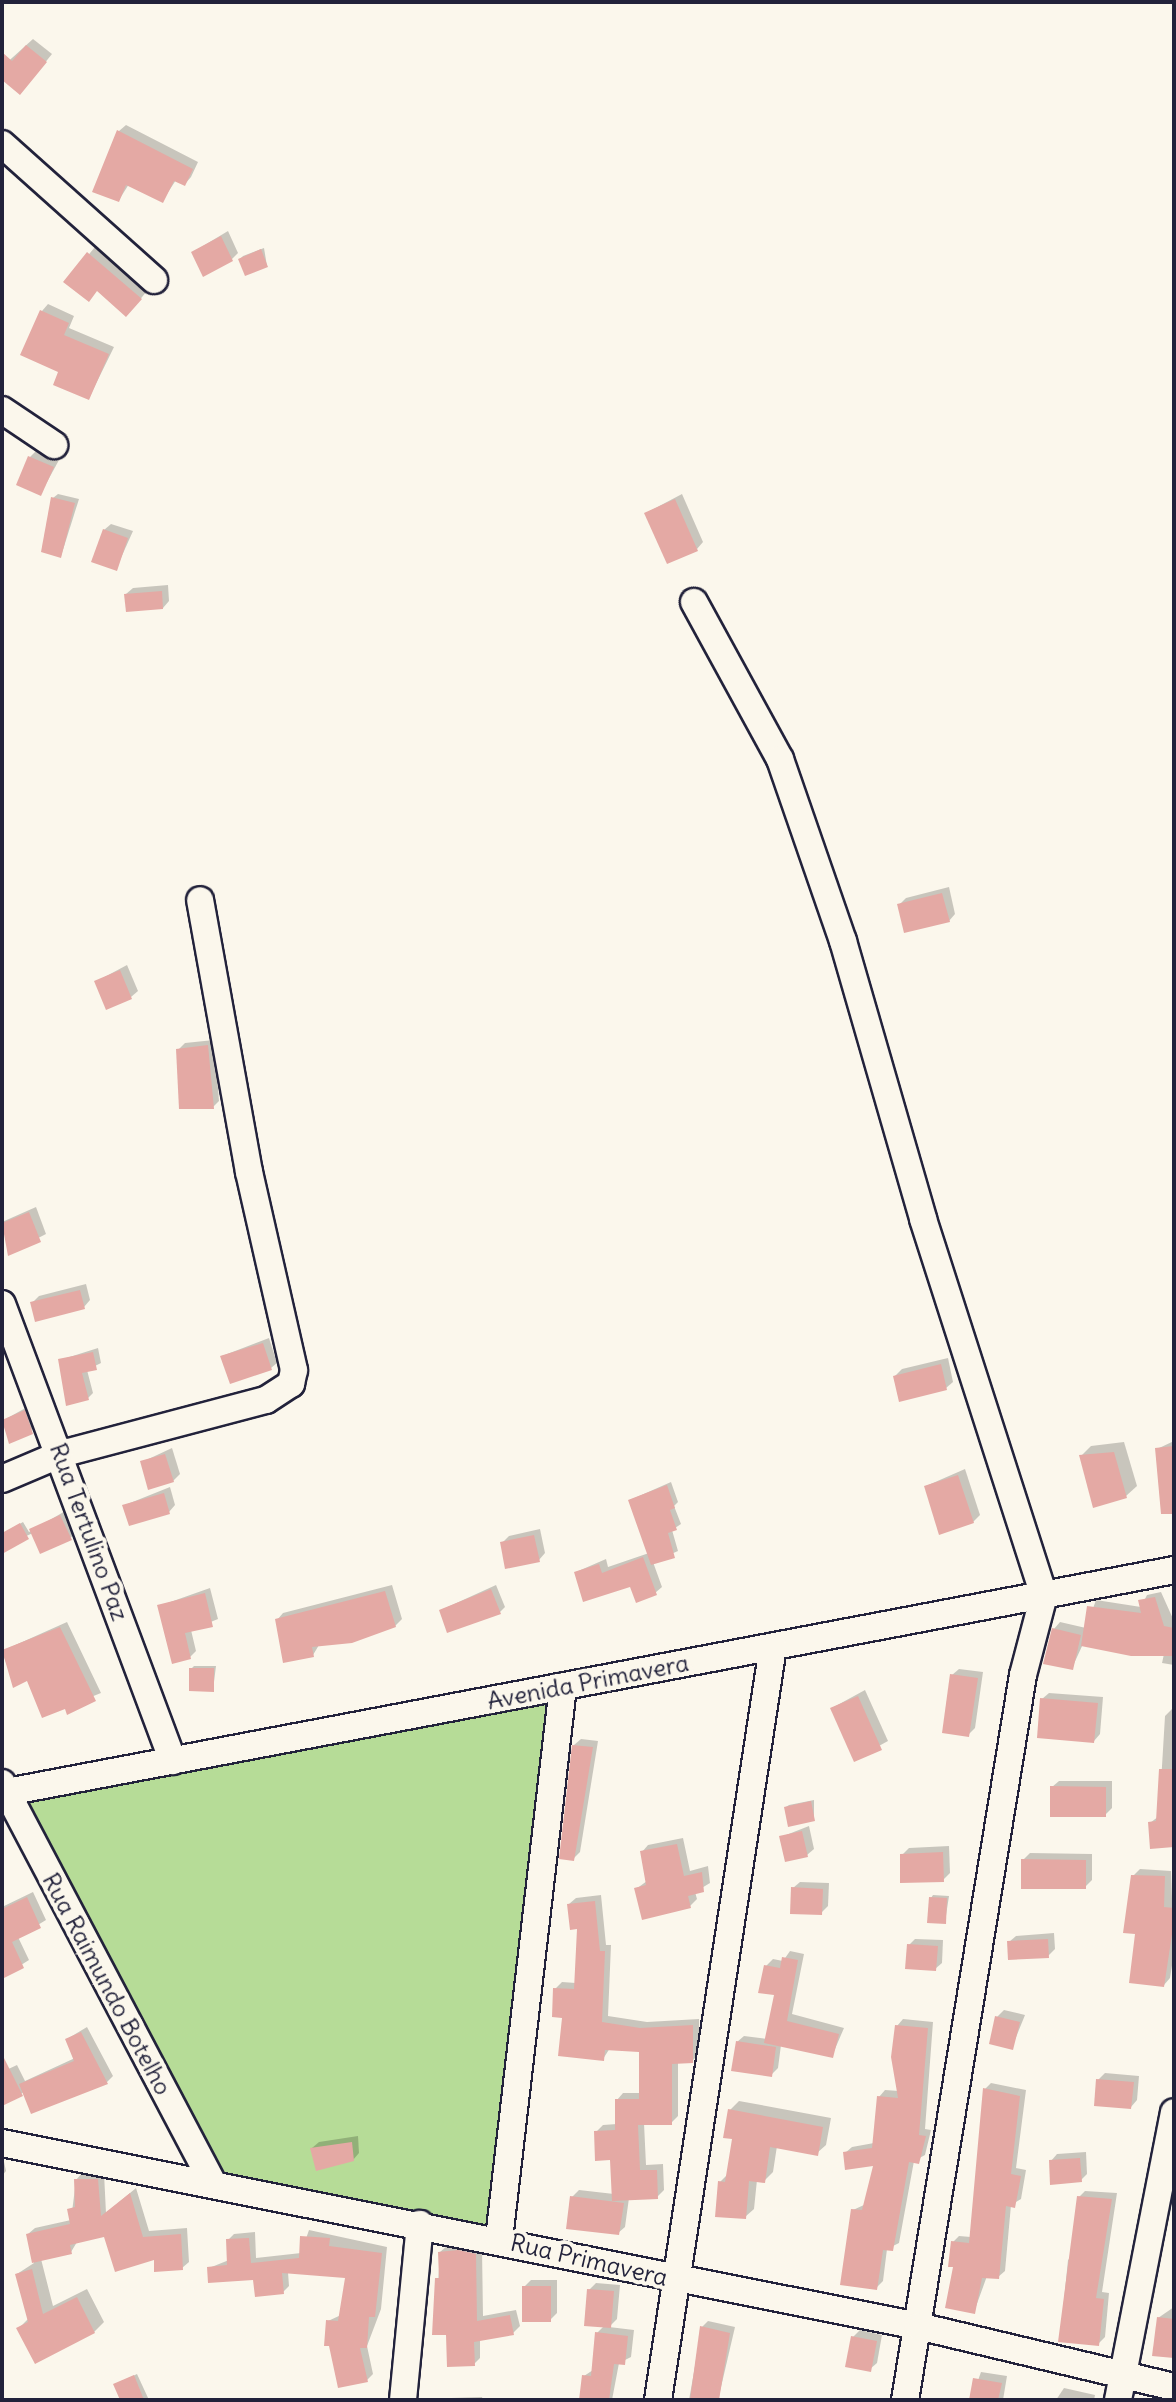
<!DOCTYPE html>
<style>
body{margin:0}
#map{position:relative;width:1176px;height:2402px;overflow:hidden;background:#fbf7ec;font-family:Delius,sans-serif}
div>[style]{position:absolute}
[style*='--x']{left:calc(var(--x)*1px);top:calc(var(--y)*1px);width:calc(var(--w)*1px);rotate:calc(var(--a)*1deg)}
.green>*{inset:0;background:#b6dc97}
.shadow>*{inset:0;background:#0003}
.building>*{inset:0;background:#e4a9a4}
.roads{filter:drop-shadow(2px 0 #22223b) drop-shadow(-2px 0 #22223b) drop-shadow(0 2px #22223b) drop-shadow(0 -2px #22223b)}
.minor>*{height:26px;margin:-13px;padding:0 13px;transform-origin:13px;border-radius:13px;background:#fbf7ec}
span{translate:-50% -50%;white-space:nowrap;text-align:center;line-height:1.15;-webkit-text-stroke:8px #fbf7ec;paint-order:stroke}
.street-label{font-size:24px;color:#22223b}
.frame{position:absolute;inset:0;border:4px solid #22223b;pointer-events:none}
</style>
<div id="map">
<div class="green">
<i style="clip-path:polygon(563px 1687px,499px 2239px,232px 2188px,6px 1793px)"></i>
</div>
<div class="shadow">
<i style="clip-path:polygon(33px 39px,52px 54px,27px 85px,2px 77px,2px 67px)"></i>
<i style="clip-path:polygon(126px 125px,198px 162px,191px 177px,185px 184px,176px 180px,163px 200px,129px 184px,119px 200px,119px 131px)"></i>
<i style="clip-path:polygon(228px 231px,238px 253px,232px 259px,193px 252px)"></i>
<i style="clip-path:polygon(95px 247px,147px 291px,133px 308px,98px 290px,66px 282px)"></i>
<i style="clip-path:polygon(264px 248px,267px 266px,240px 259px,243px 256px)"></i>
<i style="clip-path:polygon(48px 304px,74px 316px,69px 328px,114px 347px,89px 398px,61px 371px,42px 311px)"></i>
<i style="clip-path:polygon(36px 451px,59px 460px,41px 493px,30px 457px)"></i>
<i style="clip-path:polygon(58px 494px,79px 499px,61px 556px,53px 498px)"></i>
<i style="clip-path:polygon(682px 494px,703px 542px,697px 549px,646px 513px)"></i>
<i style="clip-path:polygon(111px 524px,133px 531px,116px 569px,104px 530px)"></i>
<i style="clip-path:polygon(168px 585px,169px 601px,163px 608px,126px 594px,133px 588px)"></i>
<i style="clip-path:polygon(949px 887px,955px 914px,949px 921px,899px 905px,906px 898px)"></i>
<i style="clip-path:polygon(127px 965px,138px 991px,131px 997px,97px 981px)"></i>
<i style="clip-path:polygon(214px 1040px,219px 1101px,213px 1107px,178px 1050px,185px 1043px)"></i>
<i style="clip-path:polygon(36px 1207px,46px 1234px,9px 1253px,2px 1222px)"></i>
<i style="clip-path:polygon(86px 1284px,90px 1300px,84px 1307px,32px 1303px,39px 1296px)"></i>
<i style="clip-path:polygon(269px 1338px,277px 1363px,271px 1368px,222px 1356px)"></i>
<i style="clip-path:polygon(98px 1348px,101px 1363px,87px 1370px,93px 1393px,88px 1398px,60px 1360px)"></i>
<i style="clip-path:polygon(948px 1358px,953px 1382px,946px 1388px,895px 1376px,902px 1369px)"></i>
<i style="clip-path:polygon(31px 1405px,39px 1425px,10px 1442px,2px 1421px)"></i>
<i style="clip-path:polygon(1174px 1441px,1174px 1481px,1157px 1449px)"></i>
<i style="clip-path:polygon(1124px 1442px,1137px 1486px,1126px 1496px,1081px 1456px,1091px 1446px)"></i>
<i style="clip-path:polygon(172px 1448px,180px 1474px,173px 1481px,142px 1462px)"></i>
<i style="clip-path:polygon(965px 1469px,980px 1515px,973px 1522px,926px 1486px)"></i>
<i style="clip-path:polygon(671px 1482px,678px 1502px,674px 1506px,681px 1524px,672px 1530px,678px 1551px,653px 1562px,662px 1587px,655px 1593px,576px 1572px,606px 1559px,608px 1567px,649px 1553px,630px 1500px)"></i>
<i style="clip-path:polygon(170px 1487px,175px 1505px,169px 1512px,125px 1505px)"></i>
<i style="clip-path:polygon(67px 1510px,77px 1532px,70px 1538px,33px 1533px,2px 1547px,2px 1534px,23px 1522px,29px 1532px)"></i>
<i style="clip-path:polygon(540px 1529px,545px 1553px,539px 1560px,502px 1543px,509px 1536px)"></i>
<i style="clip-path:polygon(392px 1585px,402px 1619px,395px 1626px,319px 1645px,313px 1655px,277px 1620px,283px 1613px)"></i>
<i style="clip-path:polygon(496px 1585px,505px 1607px,500px 1612px,441px 1610px)"></i>
<i style="clip-path:polygon(210px 1588px,218px 1619px,191px 1630px,196px 1651px,190px 1657px,159px 1606px)"></i>
<i style="clip-path:polygon(1161px 1592px,1174px 1621px,1174px 1665px,1162px 1663px,1164px 1654px,1083px 1644px,1072px 1668px,1054px 1629px,1060px 1622px,1086px 1628px,1096px 1600px,1141px 1607px,1147px 1595px)"></i>
<i style="clip-path:polygon(67px 1622px,101px 1693px,66px 1707px,28px 1679px,14px 1685px,2px 1651px)"></i>
<i style="clip-path:polygon(194px 1666px,216px 1666px,213px 1690px,191px 1669px)"></i>
<i style="clip-path:polygon(959px 1669px,983px 1672px,975px 1728px,968px 1735px,952px 1675px)"></i>
<i style="clip-path:polygon(865px 1690px,888px 1741px,855px 1759px,832px 1708px)"></i>
<i style="clip-path:polygon(1049px 1693px,1103px 1697px,1100px 1734px,1094px 1741px,1042px 1699px)"></i>
<i style="clip-path:polygon(1172px 1709px,1174px 1709px,1174px 1845px,1150px 1823px,1159px 1816px,1165px 1716px)"></i>
<i style="clip-path:polygon(581px 1739px,598px 1741px,580px 1852px,573px 1859px,574px 1745px)"></i>
<i style="clip-path:polygon(1059px 1781px,1112px 1781px,1112px 1808px,1105px 1815px,1052px 1787px)"></i>
<i style="clip-path:polygon(814px 1800px,814px 1820px,786px 1807px,789px 1805px)"></i>
<i style="clip-path:polygon(809px 1826px,814px 1849px,807px 1855px,781px 1837px)"></i>
<i style="clip-path:polygon(683px 1838px,690px 1871px,708px 1866px,710px 1883px,695px 1892px,697px 1899px,690px 1906px,636px 1889px,647px 1881px,642px 1852px,648px 1845px)"></i>
<i style="clip-path:polygon(949px 1846px,950px 1873px,943px 1880px,902px 1855px,909px 1848px)"></i>
<i style="clip-path:polygon(1030px 1853px,1092px 1854px,1092px 1880px,1085px 1887px,1023px 1860px)"></i>
<i style="clip-path:polygon(1140px 1869px,1171px 1871px,1174px 1953px,1170px 1978px,1164px 1985px,1137px 1933px,1133px 1876px)"></i>
<i style="clip-path:polygon(800px 1882px,829px 1883px,828px 1906px,821px 1913px,793px 1888px)"></i>
<i style="clip-path:polygon(33px 1892px,46px 1920px,18px 1937px,29px 1960px,2px 1977px,2px 1907px)"></i>
<i style="clip-path:polygon(601px 1895px,606px 1945px,611px 1945px,608px 2016px,647px 2022px,699px 2019px,699px 2054px,692px 2061px,678px 2061px,678px 2116px,671px 2123px,644px 2123px,646px 2165px,663px 2164px,664px 2190px,657px 2197px,629px 2198px,625px 2227px,618px 2233px,572px 2197px,579px 2190px,614px 2194px,612px 2158px,596px 2132px,603px 2125px,617px 2124px,617px 2100px,623px 2093px,641px 2093px,641px 2050px,610px 2048px,603px 2059px,564px 2016px,555px 1989px,562px 1982px,576px 1983px,579px 1927px,569px 1904px,576px 1898px)"></i>
<i style="clip-path:polygon(933px 1895px,949px 1896px,945px 1922px,931px 1898px)"></i>
<i style="clip-path:polygon(1054px 1933px,1055px 1949px,1048px 1956px,1009px 1942px,1016px 1936px)"></i>
<i style="clip-path:polygon(915px 1939px,943px 1940px,942px 1963px,935px 1969px,909px 1945px)"></i>
<i style="clip-path:polygon(790px 1951px,804px 1954px,792px 2014px,844px 2028px,832px 2056px,781px 2045px,778px 2068px,771px 2075px,737px 2042px,744px 2036px,767px 2039px,776px 1994px,766px 1966px,773px 1959px,783px 1961px)"></i>
<i style="clip-path:polygon(1004px 2010px,1025px 2015px,1012px 2047px,997px 2017px)"></i>
<i style="clip-path:polygon(903px 2019px,933px 2022px,925px 2129px,931px 2130px,925px 2155px,914px 2161px,899px 2243px,887px 2249px,883px 2281px,876px 2288px,853px 2210px,866px 2204px,875px 2163px,845px 2153px,852px 2147px,874px 2143px,879px 2097px,885px 2090px,899px 2091px,897px 2026px)"></i>
<i style="clip-path:polygon(87px 2027px,113px 2076px,107px 2082px,24px 2092px,2px 2104px,2px 2072px,17px 2065px,25px 2081px,75px 2058px,67px 2039px)"></i>
<i style="clip-path:polygon(1105px 2073px,1139px 2076px,1137px 2100px,1131px 2107px,1098px 2080px)"></i>
<i style="clip-path:polygon(991px 2083px,1026px 2090px,1016px 2168px,1026px 2170px,1021px 2199px,1011px 2205px,1005px 2271px,998px 2277px,987px 2276px,974px 2312px,956px 2266px,953px 2242px,959px 2236px,971px 2237px,985px 2089px)"></i>
<i style="clip-path:polygon(739px 2101px,831px 2118px,826px 2145px,817px 2153px,777px 2146px,773px 2172px,764px 2181px,757px 2180px,754px 2209px,745px 2217px,720px 2182px,728px 2174px,734px 2138px,730px 2110px)"></i>
<i style="clip-path:polygon(358px 2136px,359px 2153px,353px 2160px,312px 2148px,319px 2142px)"></i>
<i style="clip-path:polygon(1086px 2152px,1087px 2174px,1081px 2180px,1051px 2161px,1057px 2154px)"></i>
<i style="clip-path:polygon(3px 2157px,6px 2171px,2px 2176px,2px 2158px)"></i>
<i style="clip-path:polygon(82px 2173px,104px 2173px,106px 2213px,136px 2188px,149px 2231px,187px 2228px,189px 2262px,182px 2268px,106px 2234px,77px 2242px,71px 2252px,41px 2259px,53px 2306px,87px 2289px,104px 2322px,94px 2332px,19px 2328px,29px 2318px,17px 2274px,34px 2263px,28px 2234px,35px 2228px,71px 2220px,76px 2180px)"></i>
<i style="clip-path:polygon(1085px 2191px,1117px 2193px,1102px 2292px,1109px 2293px,1105px 2337px,1098px 2344px,1060px 2340px,1068px 2260px,1073px 2255px,1079px 2197px)"></i>
<i style="clip-path:polygon(309px 2230px,387px 2247px,381px 2309px,367px 2346px,373px 2374px,367px 2380px,328px 2321px,341px 2315px,347px 2276px,288px 2272px,289px 2286px,283px 2292px,255px 2278px,209px 2268px,229px 2260px,228px 2240px,234px 2234px,255px 2232px,256px 2258px,301px 2253px)"></i>
<i style="clip-path:polygon(447px 2246px,482px 2248px,483px 2316px,516px 2310px,520px 2326px,513px 2333px,480px 2339px,480px 2358px,474px 2364px,448px 2333px,435px 2333px,440px 2252px)"></i>
<i style="clip-path:polygon(531px 2280px,557px 2280px,557px 2313px,550px 2320px,524px 2287px)"></i>
<i style="clip-path:polygon(596px 2283px,620px 2285px,617px 2319px,609px 2327px,634px 2330px,631px 2357px,619px 2363px,612px 2400px,581px 2400px,584px 2376px,593px 2370px,597px 2333px,605px 2325px,589px 2290px)"></i>
<i style="clip-path:polygon(1174px 2307px,1174px 2356px,1158px 2318px)"></i>
<i style="clip-path:polygon(708px 2321px,735px 2327px,718px 2400px,689px 2400px,702px 2327px)"></i>
<i style="clip-path:polygon(860px 2330px,882px 2335px,877px 2363px,870px 2369px,853px 2337px)"></i>
<i style="clip-path:polygon(981px 2372px,1007px 2376px,1003px 2400px,971px 2400px)"></i>
<i style="clip-path:polygon(137px 2374px,149px 2400px,123px 2400px,116px 2384px)"></i>
<i style="clip-path:polygon(1064px 2388px,1095px 2395px,1094px 2400px,1056px 2400px)"></i>
<i style="clip-path:polygon(482px 2397px,483px 2400px,450px 2400px,451px 2398px)"></i>
</div>
<div class="building">
<i style="clip-path:polygon(26px 45px,47px 62px,20px 95px,2px 80px,2px 52px,12px 61px)"></i>
<i style="clip-path:polygon(117px 130px,193px 169px,185px 186px,174px 181px,163px 203px,126px 185px,119px 202px,92px 192px)"></i>
<i style="clip-path:polygon(221px 236px,233px 261px,203px 277px,191px 252px)"></i>
<i style="clip-path:polygon(261px 249px,268px 267px,245px 276px,238px 259px)"></i>
<i style="clip-path:polygon(87px 252px,142px 299px,126px 317px,97px 291px,89px 302px,63px 282px)"></i>
<i style="clip-path:polygon(40px 310px,69px 323px,64px 335px,109px 354px,89px 400px,53px 385px,58px 372px,20px 355px)"></i>
<i style="clip-path:polygon(28px 456px,54px 467px,41px 496px,16px 485px)"></i>
<i style="clip-path:polygon(51px 497px,75px 503px,61px 558px,41px 552px)"></i>
<i style="clip-path:polygon(675px 499px,698px 551px,667px 564px,644px 513px)"></i>
<i style="clip-path:polygon(103px 529px,128px 538px,117px 571px,91px 562px)"></i>
<i style="clip-path:polygon(162px 591px,163px 609px,126px 612px,124px 594px)"></i>
<i style="clip-path:polygon(942px 893px,950px 922px,904px 933px,897px 904px)"></i>
<i style="clip-path:polygon(120px 970px,132px 999px,106px 1010px,94px 981px)"></i>
<i style="clip-path:polygon(208px 1045px,214px 1109px,179px 1109px,176px 1049px)"></i>
<i style="clip-path:polygon(29px 1212px,41px 1242px,8px 1256px,2px 1223px)"></i>
<i style="clip-path:polygon(80px 1290px,85px 1309px,35px 1322px,30px 1302px)"></i>
<i style="clip-path:polygon(263px 1343px,272px 1370px,230px 1384px,220px 1356px)"></i>
<i style="clip-path:polygon(93px 1352px,97px 1370px,82px 1373px,89px 1400px,66px 1406px,58px 1359px)"></i>
<i style="clip-path:polygon(941px 1364px,947px 1390px,899px 1402px,893px 1376px)"></i>
<i style="clip-path:polygon(25px 1410px,33px 1434px,9px 1444px,2px 1420px)"></i>
<i style="clip-path:polygon(1174px 1446px,1174px 1514px,1161px 1514px,1155px 1448px)"></i>
<i style="clip-path:polygon(1114px 1452px,1127px 1498px,1093px 1508px,1079px 1455px)"></i>
<i style="clip-path:polygon(165px 1454px,174px 1482px,148px 1490px,140px 1461px)"></i>
<i style="clip-path:polygon(958px 1475px,974px 1523px,939px 1535px,924px 1486px)"></i>
<i style="clip-path:polygon(667px 1485px,675px 1508px,670px 1510px,677px 1530px,668px 1533px,675px 1558px,651px 1565px,628px 1500px)"></i>
<i style="clip-path:polygon(164px 1493px,170px 1514px,129px 1526px,122px 1505px)"></i>
<i style="clip-path:polygon(60px 1515px,72px 1540px,40px 1554px,29px 1529px)"></i>
<i style="clip-path:polygon(20px 1523px,29px 1539px,2px 1554px,2px 1533px)"></i>
<i style="clip-path:polygon(534px 1535px,540px 1562px,505px 1569px,500px 1542px)"></i>
<i style="clip-path:polygon(643px 1557px,657px 1595px,636px 1603px,630px 1587px,583px 1602px,574px 1572px,599px 1564px,602px 1573px)"></i>
<i style="clip-path:polygon(491px 1589px,501px 1614px,447px 1633px,439px 1610px)"></i>
<i style="clip-path:polygon(385px 1591px,396px 1627px,352px 1643px,312px 1647px,314px 1657px,283px 1663px,275px 1619px)"></i>
<i style="clip-path:polygon(205px 1593px,213px 1627px,185px 1633px,191px 1659px,172px 1664px,157px 1605px)"></i>
<i style="clip-path:polygon(1155px 1597px,1164px 1626px,1174px 1628px,1174px 1656px,1131px 1656px,1081px 1646px,1087px 1606px,1141px 1613px,1138px 1600px)"></i>
<i style="clip-path:polygon(60px 1627px,96px 1701px,67px 1715px,65px 1709px,42px 1718px,27px 1681px,13px 1688px,2px 1650px)"></i>
<i style="clip-path:polygon(1052px 1628px,1081px 1635px,1073px 1670px,1043px 1664px)"></i>
<i style="clip-path:polygon(189px 1668px,214px 1668px,214px 1692px,189px 1691px)"></i>
<i style="clip-path:polygon(950px 1674px,978px 1678px,969px 1737px,942px 1733px)"></i>
<i style="clip-path:polygon(858px 1696px,882px 1750px,854px 1762px,830px 1708px)"></i>
<i style="clip-path:polygon(1040px 1698px,1098px 1703px,1094px 1743px,1037px 1738px)"></i>
<i style="clip-path:polygon(572px 1745px,593px 1747px,574px 1861px,559px 1859px)"></i>
<i style="clip-path:polygon(1159px 1769px,1174px 1769px,1174px 1847px,1150px 1849px,1148px 1822px,1156px 1821px)"></i>
<i style="clip-path:polygon(1050px 1786px,1106px 1787px,1106px 1817px,1050px 1817px)"></i>
<i style="clip-path:polygon(811px 1801px,815px 1821px,788px 1827px,784px 1807px)"></i>
<i style="clip-path:polygon(802px 1831px,808px 1857px,785px 1862px,779px 1836px)"></i>
<i style="clip-path:polygon(677px 1844px,684px 1876px,702px 1872px,704px 1892px,688px 1896px,691px 1908px,642px 1920px,634px 1888px,646px 1885px,640px 1851px)"></i>
<i style="clip-path:polygon(943px 1852px,944px 1882px,900px 1883px,900px 1854px)"></i>
<i style="clip-path:polygon(1021px 1859px,1086px 1860px,1086px 1889px,1021px 1889px)"></i>
<i style="clip-path:polygon(1131px 1875px,1165px 1876px,1164px 1907px,1174px 1908px,1174px 1921px,1164px 1987px,1129px 1983px,1135px 1934px,1123px 1933px)"></i>
<i style="clip-path:polygon(791px 1887px,823px 1889px,822px 1915px,790px 1914px)"></i>
<i style="clip-path:polygon(27px 1897px,41px 1928px,12px 1942px,24px 1968px,2px 1979px,2px 1909px)"></i>
<i style="clip-path:polygon(929px 1897px,947px 1898px,946px 1924px,927px 1923px)"></i>
<i style="clip-path:polygon(595px 1901px,600px 1951px,605px 1951px,602px 2022px,640px 2028px,693px 2025px,693px 2063px,672px 2064px,672px 2125px,638px 2125px,640px 2170px,657px 2170px,658px 2199px,612px 2201px,610px 2160px,595px 2161px,594px 2131px,615px 2130px,615px 2099px,639px 2099px,639px 2052px,605px 2050px,604px 2061px,558px 2056px,562px 2018px,552px 2017px,553px 1988px,574px 1989px,577px 1929px,570px 1930px,567px 1904px)"></i>
<i style="clip-path:polygon(1048px 1939px,1049px 1958px,1008px 1960px,1007px 1941px)"></i>
<i style="clip-path:polygon(907px 1944px,938px 1946px,936px 1971px,905px 1969px)"></i>
<i style="clip-path:polygon(782px 1957px,798px 1960px,787px 2021px,839px 2034px,833px 2058px,764px 2043px,774px 1995px,758px 1993px,764px 1965px,780px 1968px)"></i>
<i style="clip-path:polygon(995px 2016px,1020px 2022px,1013px 2050px,989px 2044px)"></i>
<i style="clip-path:polygon(895px 2025px,928px 2028px,919px 2135px,926px 2136px,919px 2164px,909px 2162px,893px 2251px,883px 2250px,877px 2290px,840px 2285px,851px 2209px,862px 2210px,873px 2166px,845px 2170px,843px 2152px,872px 2148px,877px 2096px,898px 2098px,891px 2057px)"></i>
<i style="clip-path:polygon(81px 2032px,108px 2084px,31px 2114px,19px 2084px,74px 2061px,65px 2039px)"></i>
<i style="clip-path:polygon(736px 2041px,776px 2047px,772px 2077px,731px 2071px)"></i>
<i style="clip-path:polygon(2px 2054px,23px 2096px,2px 2106px)"></i>
<i style="clip-path:polygon(1096px 2079px,1134px 2082px,1131px 2109px,1094px 2106px)"></i>
<i style="clip-path:polygon(983px 2088px,1020px 2096px,1011px 2174px,1021px 2176px,1015px 2208px,1006px 2206px,999px 2279px,982px 2278px,975px 2314px,945px 2308px,953px 2267px,948px 2267px,951px 2241px,969px 2243px)"></i>
<i style="clip-path:polygon(728px 2109px,823px 2127px,818px 2156px,770px 2147px,765px 2183px,749px 2181px,746px 2219px,715px 2217px,718px 2181px,725px 2182px,732px 2139px,723px 2138px)"></i>
<i style="clip-path:polygon(352px 2142px,354px 2161px,316px 2171px,310px 2148px)"></i>
<i style="clip-path:polygon(1080px 2158px,1082px 2182px,1050px 2185px,1049px 2160px)"></i>
<i style="clip-path:polygon(74px 2179px,98px 2179px,101px 2216px,130px 2193px,143px 2237px,181px 2234px,183px 2270px,154px 2272px,154px 2260px,115px 2272px,104px 2237px,70px 2245px,72px 2254px,32px 2263px,26px 2234px,70px 2224px,67px 2209px,75px 2207px)"></i>
<i style="clip-path:polygon(570px 2196px,624px 2203px,619px 2235px,566px 2229px)"></i>
<i style="clip-path:polygon(1077px 2196px,1112px 2199px,1096px 2298px,1104px 2299px,1099px 2346px,1058px 2342px)"></i>
<i style="clip-path:polygon(300px 2236px,330px 2238px,329px 2246px,382px 2253px,375px 2317px,369px 2317px,367px 2348px,360px 2348px,368px 2382px,338px 2388px,329px 2346px,324px 2346px,326px 2320px,338px 2321px,345px 2278px,282px 2273px,284px 2294px,255px 2297px,253px 2280px,208px 2283px,207px 2267px,227px 2265px,226px 2239px,249px 2238px,251px 2263px,299px 2258px)"></i>
<i style="clip-path:polygon(458px 2250px,476px 2254px,477px 2321px,510px 2315px,514px 2335px,474px 2342px,475px 2366px,447px 2367px,446px 2335px,432px 2335px,435px 2278px,439px 2278px,438px 2252px)"></i>
<i style="clip-path:polygon(32px 2269px,43px 2314px,77px 2297px,95px 2333px,35px 2364px,16px 2328px,28px 2322px,15px 2274px)"></i>
<i style="clip-path:polygon(522px 2286px,551px 2286px,551px 2322px,522px 2322px)"></i>
<i style="clip-path:polygon(587px 2289px,614px 2291px,611px 2328px,584px 2326px)"></i>
<i style="clip-path:polygon(1157px 2317px,1174px 2319px,1174px 2358px,1152px 2356px)"></i>
<i style="clip-path:polygon(700px 2326px,730px 2333px,719px 2400px,690px 2400px)"></i>
<i style="clip-path:polygon(595px 2332px,628px 2336px,625px 2365px,614px 2364px,609px 2400px,579px 2400px,582px 2375px,591px 2376px)"></i>
<i style="clip-path:polygon(851px 2336px,877px 2341px,871px 2372px,845px 2367px)"></i>
<i style="clip-path:polygon(134px 2375px,144px 2400px,120px 2400px,113px 2384px)"></i>
<i style="clip-path:polygon(973px 2378px,1002px 2383px,998px 2400px,969px 2400px)"></i>
</div>
<div class="roads">
<div class="minor">
<i style="--x:2;--y:144;--w:204;--a:41.8"></i>
<i style="--x:2;--y:410;--w:63;--a:33.9"></i>
<i style="--x:694;--y:602;--w:179;--a:61.3"></i>
<i style="--x:780;--y:759;--w:193;--a:70.9"></i>
<i style="--x:843;--y:941;--w:289;--a:73.9"></i>
<i style="--x:923;--y:1219;--w:395;--a:72.2"></i>
<i style="--x:1044;--y:1595;--w:83;--a:104.7"></i>
<i style="--x:1023;--y:1675;--w:735;--a:99.24"></i>
<i style="--x:2;--y:1304;--w:488;--a:69.5"></i>
<i style="--x:2;--y:1479;--w:64;--a:-23"></i>
<i style="--x:61;--y:1454;--w:212;--a:-14.8"></i>
<i style="--x:266;--y:1400;--w:30;--a:-33"></i>
<i style="--x:291;--y:1384;--w:14;--a:-78"></i>
<i style="--x:294;--y:1370;--w:203;--a:-102.8"></i>
<i style="--x:249;--y:1172;--w:276;--a:-100.2"></i>
<i style="--x:2;--y:1783;--w:453;--a:62.2"></i>
<i style="--x:2;--y:1793;--w:1193;--a:-10.77"></i>
<i style="--x:2;--y:2143;--w:934;--a:11.3"></i>
<i style="--x:918;--y:2326;--w:263;--a:13.4"></i>
<i style="--x:499;--y:2239;--w:556;--a:-83.39"></i>
<i style="--x:403;--y:2400;--w:177;--a:-84.5"></i>
<i style="--x:658;--y:2400;--w:762;--a:-81.32"></i>
<i style="--x:1118;--y:2400;--w:293;--a:-79"></i>
</div>
</div>
<div class="street-label">
<span style="left:89px;top:1532px;rotate:70deg">Rua Tertulino Paz</span>
<span style="left:588px;top:1682px;rotate:-11deg">Avenida Primavera</span>
<span style="left:107px;top:1984px;rotate:62deg">Rua Raimundo Botelho</span>
<span style="left:589px;top:2260px;rotate:13deg">Rua Primavera</span>
</div>
<div class="frame"></div>
</div>
